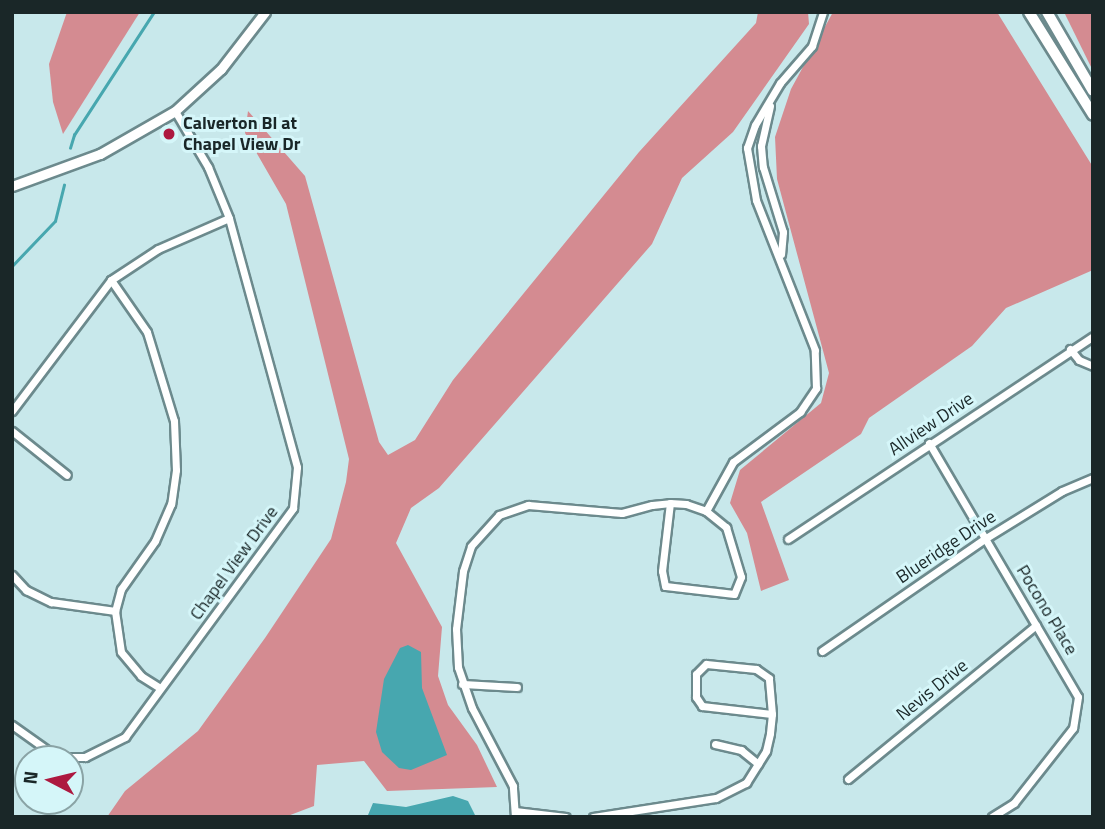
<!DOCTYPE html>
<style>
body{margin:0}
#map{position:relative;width:1105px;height:829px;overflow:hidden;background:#c8e8eb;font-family:"Titillium Web",sans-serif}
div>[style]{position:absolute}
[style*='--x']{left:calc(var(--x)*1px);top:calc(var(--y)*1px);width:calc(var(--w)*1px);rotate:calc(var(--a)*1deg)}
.forest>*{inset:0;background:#d48b91}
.water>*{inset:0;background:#47a7af}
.stream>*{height:2.5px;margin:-1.25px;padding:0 1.25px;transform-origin:1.25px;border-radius:1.25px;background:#47a7af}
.roads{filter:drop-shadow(2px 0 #6c8a8d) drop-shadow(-2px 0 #6c8a8d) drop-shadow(0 2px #6c8a8d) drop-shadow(0 -2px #6c8a8d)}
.minor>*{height:7px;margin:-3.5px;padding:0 3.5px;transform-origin:3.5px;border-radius:3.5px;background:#fff}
.tertiary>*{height:9px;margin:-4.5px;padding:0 4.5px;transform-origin:4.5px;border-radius:4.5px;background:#fff}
.primary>*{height:10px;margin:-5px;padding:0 5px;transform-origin:5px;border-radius:5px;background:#fff}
.dots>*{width:19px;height:19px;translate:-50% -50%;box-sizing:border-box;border:4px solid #d5f6f9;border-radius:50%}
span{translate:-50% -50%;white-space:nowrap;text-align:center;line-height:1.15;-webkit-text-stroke:6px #d5f6f9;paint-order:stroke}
.poi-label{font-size:18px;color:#1a2728;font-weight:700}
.left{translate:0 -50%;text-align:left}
.street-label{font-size:18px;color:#1a2728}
.frame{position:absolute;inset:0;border:14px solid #1a2728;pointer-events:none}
.north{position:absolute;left:14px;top:745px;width:70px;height:70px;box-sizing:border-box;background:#d5f6f9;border:2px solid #8aa3a5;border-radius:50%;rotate:277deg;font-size:19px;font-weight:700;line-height:28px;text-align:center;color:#1a2728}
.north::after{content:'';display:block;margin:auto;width:24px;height:32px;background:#ad1940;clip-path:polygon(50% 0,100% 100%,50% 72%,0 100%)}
</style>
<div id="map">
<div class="forest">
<i style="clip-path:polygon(67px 12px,140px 12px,63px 134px,53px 102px,49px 64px)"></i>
<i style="clip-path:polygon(758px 12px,808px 12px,809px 24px,733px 132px,682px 178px,652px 244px,439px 488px,411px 508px,396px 543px,442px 627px,438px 676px,448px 705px,477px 745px,497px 787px,387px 791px,364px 761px,317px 765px,314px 806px,285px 817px,107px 817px,125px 791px,198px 731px,265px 638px,331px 539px,346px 482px,349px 459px,286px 204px,245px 133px,248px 111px,305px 176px,379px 442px,388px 455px,415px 440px,453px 380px,639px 152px,756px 23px)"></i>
<i style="clip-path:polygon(833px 12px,997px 12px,1093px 167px,1093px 270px,1006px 308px,972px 346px,869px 418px,861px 434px,761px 502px,789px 580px,761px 591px,747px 533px,730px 503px,740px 470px,821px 403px,829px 373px,777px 179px,775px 137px,791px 89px)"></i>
<i style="clip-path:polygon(1064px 12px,1093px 12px,1093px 71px)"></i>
</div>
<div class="water">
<i style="clip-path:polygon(408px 645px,421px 652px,422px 688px,447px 755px,411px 770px,399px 768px,382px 752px,376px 732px,384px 679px,400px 648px)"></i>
<i style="clip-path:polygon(453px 796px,468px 801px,476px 817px,368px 815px,373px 803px,406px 807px)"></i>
</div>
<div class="stream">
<i style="--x:70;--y:148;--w:14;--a:-73"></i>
<i style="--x:74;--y:135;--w:147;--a:-57"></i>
<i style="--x:12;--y:266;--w:62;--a:-46.3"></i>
<i style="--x:55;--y:221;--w:37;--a:-76"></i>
</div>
<div class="roads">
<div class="minor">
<i style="--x:770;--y:106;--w:41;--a:102.7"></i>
<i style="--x:761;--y:146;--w:21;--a:85"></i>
<i style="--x:763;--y:167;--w:68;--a:72.9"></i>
<i style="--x:783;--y:232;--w:22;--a:95"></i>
<i style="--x:111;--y:280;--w:63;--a:55.3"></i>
<i style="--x:147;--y:332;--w:93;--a:73.1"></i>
<i style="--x:174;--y:421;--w:49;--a:87.7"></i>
<i style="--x:176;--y:470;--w:34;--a:98"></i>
<i style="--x:171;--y:504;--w:40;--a:113.4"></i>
<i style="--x:155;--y:541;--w:59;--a:125.3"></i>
<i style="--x:121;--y:589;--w:23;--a:105"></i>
<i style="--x:115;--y:611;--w:41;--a:81.7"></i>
<i style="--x:121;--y:652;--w:31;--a:50"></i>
<i style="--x:141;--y:676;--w:22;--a:32"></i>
<i style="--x:1070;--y:349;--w:14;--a:51"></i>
<i style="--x:1079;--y:360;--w:15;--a:23"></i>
<i style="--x:12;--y:411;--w:164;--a:-52.9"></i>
<i style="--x:111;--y:280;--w:56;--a:-33.4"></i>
<i style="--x:158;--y:249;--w:77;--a:-23.6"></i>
<i style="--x:12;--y:431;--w:70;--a:38.7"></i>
<i style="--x:929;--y:443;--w:294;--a:59.6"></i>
<i style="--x:1078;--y:697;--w:31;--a:99"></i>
<i style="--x:1073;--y:728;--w:95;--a:128.2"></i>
<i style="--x:1014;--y:803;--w:26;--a:148"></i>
<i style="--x:706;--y:511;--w:56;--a:-61.1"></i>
<i style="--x:733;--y:462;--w:84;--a:-36.7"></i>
<i style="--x:800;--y:412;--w:29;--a:-56"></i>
<i style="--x:816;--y:388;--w:38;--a:-92"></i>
<i style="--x:815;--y:350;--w:161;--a:-111.5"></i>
<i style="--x:756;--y:200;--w:53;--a:-99.8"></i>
<i style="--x:747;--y:148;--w:24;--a:-71"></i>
<i style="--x:755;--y:125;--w:49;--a:-59.2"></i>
<i style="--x:780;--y:83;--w:49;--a:-49.1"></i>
<i style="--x:812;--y:46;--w:36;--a:-72"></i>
<i style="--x:788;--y:539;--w:366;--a:-33.6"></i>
<i style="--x:12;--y:575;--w:21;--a:47"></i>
<i style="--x:26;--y:590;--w:28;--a:26"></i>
<i style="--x:51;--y:602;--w:65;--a:8"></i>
<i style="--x:822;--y:651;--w:199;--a:-34.6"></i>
<i style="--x:986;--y:538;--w:89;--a:-31.7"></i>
<i style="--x:1062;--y:491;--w:34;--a:-23"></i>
<i style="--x:462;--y:684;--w:55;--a:3.1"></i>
<i style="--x:12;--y:725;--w:52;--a:35.5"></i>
<i style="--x:54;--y:755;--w:12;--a:9"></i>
<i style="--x:66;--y:757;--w:19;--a:0"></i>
<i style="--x:85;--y:757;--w:45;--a:-26.6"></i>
<i style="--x:125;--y:737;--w:284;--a:-53.7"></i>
<i style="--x:293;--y:508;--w:41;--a:-84.4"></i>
<i style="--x:297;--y:467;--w:258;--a:-105.3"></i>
<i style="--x:229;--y:218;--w:55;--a:-112.4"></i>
<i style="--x:208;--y:167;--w:65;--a:-120.5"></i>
<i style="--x:715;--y:744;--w:27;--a:13"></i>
<i style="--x:741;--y:750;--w:22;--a:39"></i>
<i style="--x:70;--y:774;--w:17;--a:-77"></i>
<i style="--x:848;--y:779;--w:243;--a:-39.3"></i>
<i style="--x:45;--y:801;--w:11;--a:27"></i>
<i style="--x:55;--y:806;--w:9;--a:-32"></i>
<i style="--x:515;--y:811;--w:51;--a:6.7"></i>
<i style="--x:515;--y:817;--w:31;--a:-94"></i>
<i style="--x:513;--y:786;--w:88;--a:-117.7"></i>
<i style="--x:472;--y:708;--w:43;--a:-108.9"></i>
<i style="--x:458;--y:667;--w:38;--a:-93"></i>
<i style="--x:456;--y:629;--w:58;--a:-83.1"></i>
<i style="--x:463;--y:571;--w:26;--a:-72"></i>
<i style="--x:471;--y:546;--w:42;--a:-47.9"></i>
<i style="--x:499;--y:515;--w:31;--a:-19"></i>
<i style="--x:528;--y:505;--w:94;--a:4.9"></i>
<i style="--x:622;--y:513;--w:31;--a:-15"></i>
<i style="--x:652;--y:505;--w:18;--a:-6"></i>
<i style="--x:670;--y:503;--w:16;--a:4"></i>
<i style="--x:686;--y:504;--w:21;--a:19"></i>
<i style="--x:706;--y:511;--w:26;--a:39"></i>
<i style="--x:726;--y:527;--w:52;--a:73.3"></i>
<i style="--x:741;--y:577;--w:18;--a:112"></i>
<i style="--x:734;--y:594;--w:69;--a:-173.4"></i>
<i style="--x:665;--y:586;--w:15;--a:-101"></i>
<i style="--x:662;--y:571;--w:68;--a:-83.3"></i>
<i style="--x:593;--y:817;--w:124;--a:-8.8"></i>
<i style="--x:716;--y:798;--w:34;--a:-27"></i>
<i style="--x:746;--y:783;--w:38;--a:-58"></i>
<i style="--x:766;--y:751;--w:18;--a:-77"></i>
<i style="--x:770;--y:733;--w:19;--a:-84"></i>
<i style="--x:772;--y:714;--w:36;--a:-95"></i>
<i style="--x:769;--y:678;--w:16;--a:-145"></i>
<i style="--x:756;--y:669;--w:50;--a:-174.3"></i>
<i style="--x:706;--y:664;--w:14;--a:135"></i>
<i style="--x:696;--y:674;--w:23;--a:90"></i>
<i style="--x:696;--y:697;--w:11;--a:56"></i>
<i style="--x:702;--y:706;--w:70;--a:6.5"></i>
</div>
<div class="tertiary">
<i style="--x:12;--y:186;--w:94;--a:-20"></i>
<i style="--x:100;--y:154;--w:86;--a:-29.8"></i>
<i style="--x:175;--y:111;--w:62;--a:-42.4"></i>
<i style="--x:221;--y:69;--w:72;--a:-52.3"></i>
</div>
<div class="primary">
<i style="--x:1029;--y:12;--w:121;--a:58.1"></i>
<i style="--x:1047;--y:12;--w:91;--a:59.8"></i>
</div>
</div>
<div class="dots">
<i style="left:169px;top:134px;background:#ad1940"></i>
</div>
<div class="poi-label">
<span class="left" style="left:183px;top:134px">Calverton Bl at<br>Chapel View Dr</span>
</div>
<div class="street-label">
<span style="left:931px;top:424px;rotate:-34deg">Allview Drive</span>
<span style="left:946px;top:547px;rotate:-34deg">Blueridge Drive</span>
<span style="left:234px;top:563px;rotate:-54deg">Chapel View Drive</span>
<span style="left:1047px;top:610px;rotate:59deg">Pocono Place</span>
<span style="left:932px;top:690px;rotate:-39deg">Nevis Drive</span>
</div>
<div class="frame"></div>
<div class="north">N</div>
</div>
